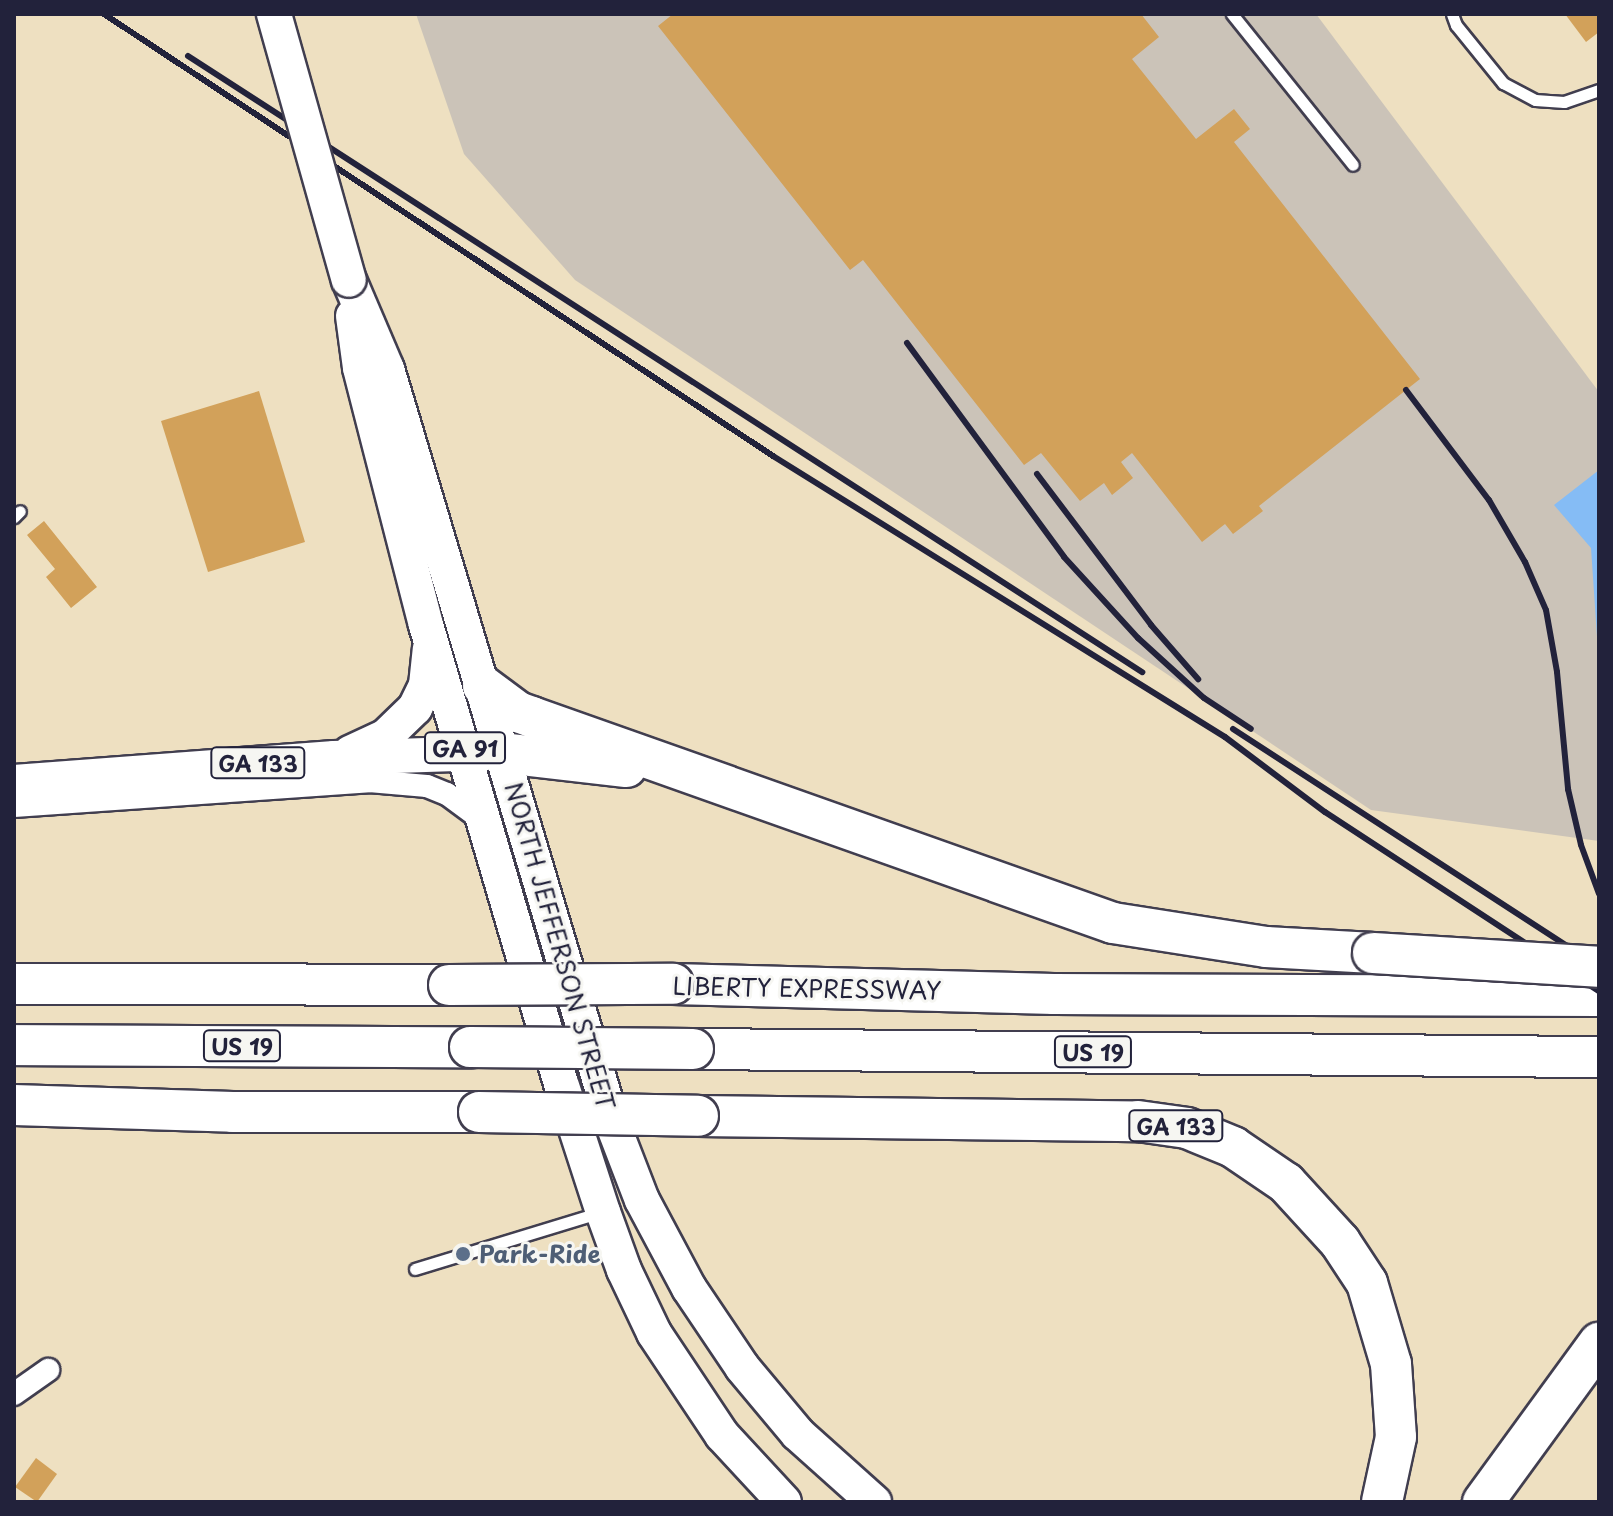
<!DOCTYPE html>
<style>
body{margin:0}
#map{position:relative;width:1613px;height:1516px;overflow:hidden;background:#eee0c1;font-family:"Playpen Sans",sans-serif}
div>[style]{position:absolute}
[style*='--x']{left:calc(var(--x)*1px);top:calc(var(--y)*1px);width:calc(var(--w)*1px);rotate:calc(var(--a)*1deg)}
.industrial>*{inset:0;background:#cbc3b8}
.water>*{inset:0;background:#85bcf5}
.building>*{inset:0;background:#d2a15a}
.roads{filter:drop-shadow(2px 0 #413e4f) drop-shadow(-2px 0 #413e4f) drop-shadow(0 2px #413e4f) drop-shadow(0 -2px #413e4f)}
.lane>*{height:11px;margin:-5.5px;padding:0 5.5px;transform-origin:5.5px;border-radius:5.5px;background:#fff}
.street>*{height:22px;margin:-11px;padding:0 11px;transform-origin:11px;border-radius:11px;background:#fff}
.primary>*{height:34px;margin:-17px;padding:0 17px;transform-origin:17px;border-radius:17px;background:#fff}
.highway>*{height:40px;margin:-20px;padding:0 20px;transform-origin:20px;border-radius:20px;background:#fff}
.rail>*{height:6px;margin:-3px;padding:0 3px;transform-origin:3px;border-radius:3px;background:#22223b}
.bridges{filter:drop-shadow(2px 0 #413e4f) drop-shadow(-2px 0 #413e4f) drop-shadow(0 2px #413e4f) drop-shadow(0 -2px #413e4f)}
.primary-bridge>*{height:34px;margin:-17px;padding:0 17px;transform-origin:17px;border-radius:17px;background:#fff}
.highway-bridge>*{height:40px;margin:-20px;padding:0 20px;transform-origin:20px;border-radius:20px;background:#fff}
.dots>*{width:22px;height:22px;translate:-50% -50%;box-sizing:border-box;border:4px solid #f6f6f2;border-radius:50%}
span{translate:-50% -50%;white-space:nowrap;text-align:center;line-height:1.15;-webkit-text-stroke:6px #f6f6f2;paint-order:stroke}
.shield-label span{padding:2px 6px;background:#f6f6f2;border:2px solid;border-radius:6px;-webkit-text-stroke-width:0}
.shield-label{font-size:22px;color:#22223b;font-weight:700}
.street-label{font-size:24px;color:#22223b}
.service-label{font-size:24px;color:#4e5e75;font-weight:700}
.left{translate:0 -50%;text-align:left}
.frame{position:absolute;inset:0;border:16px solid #22223b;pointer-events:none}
</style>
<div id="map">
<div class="industrial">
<i style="clip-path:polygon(416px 14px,1316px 14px,1599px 392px,1599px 841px,1371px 810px,575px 280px,464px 154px)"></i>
</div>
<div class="water">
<i style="clip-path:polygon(1599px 470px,1599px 666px,1591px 548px,1554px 505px)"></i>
</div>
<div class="building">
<i style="clip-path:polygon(673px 14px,1141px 14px,1159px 37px,1132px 59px,1196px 139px,1234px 109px,1250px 129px,1234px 142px,1420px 379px,1259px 506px,1263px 511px,1233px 534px,1225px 524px,1202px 542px,1132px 453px,1121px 462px,1133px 478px,1112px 495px,1104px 483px,1080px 501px,1041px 453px,1024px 465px,863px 260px,850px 270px,658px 26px)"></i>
<i style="clip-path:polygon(1565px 14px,1599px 14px,1599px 32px,1586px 42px)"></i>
<i style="clip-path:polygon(259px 391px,305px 542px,208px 572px,161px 421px)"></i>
<i style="clip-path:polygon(44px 521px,97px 587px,71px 608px,46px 577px,55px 569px,27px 535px)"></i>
<i style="clip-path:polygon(36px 1458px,57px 1474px,37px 1502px,15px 1487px)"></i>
</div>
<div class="roads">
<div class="lane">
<i style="--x:1232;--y:14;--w:193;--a:51.3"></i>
<i style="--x:1452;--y:14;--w:12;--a:70"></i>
<i style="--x:1456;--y:25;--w:75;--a:51"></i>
<i style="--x:1503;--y:83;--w:36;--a:28"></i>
<i style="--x:1535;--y:100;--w:29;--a:4"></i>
<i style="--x:1564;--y:102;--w:37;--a:-19"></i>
<i style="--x:14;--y:517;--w:8;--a:-45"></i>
<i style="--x:415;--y:1269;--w:191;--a:-17"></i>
</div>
<div class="street">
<i style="--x:14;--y:806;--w:356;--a:-4"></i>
<i style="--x:369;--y:781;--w:58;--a:4.9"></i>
<i style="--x:427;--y:786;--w:22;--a:22"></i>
<i style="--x:447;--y:794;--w:47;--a:36.4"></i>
<i style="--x:14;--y:1394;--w:42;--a:-35.2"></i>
</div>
<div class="primary">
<i style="--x:349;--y:280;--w:97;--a:66.9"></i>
<i style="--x:387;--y:369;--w:789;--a:73.36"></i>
<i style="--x:613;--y:1125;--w:80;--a:68.9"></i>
<i style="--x:642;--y:1200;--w:100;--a:61.9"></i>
<i style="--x:689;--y:1288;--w:95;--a:56.1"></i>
<i style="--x:742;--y:1367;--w:87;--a:50.1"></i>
<i style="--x:798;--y:1434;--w:102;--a:41.8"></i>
<i style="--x:353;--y:316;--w:52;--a:82.3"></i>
<i style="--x:360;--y:368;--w:265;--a:75.6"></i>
<i style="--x:426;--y:625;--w:481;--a:73.6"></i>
<i style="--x:562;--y:1086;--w:133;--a:72"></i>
<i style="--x:603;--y:1212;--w:62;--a:70.1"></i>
<i style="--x:624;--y:1270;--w:70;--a:64.5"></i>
<i style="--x:654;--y:1333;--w:123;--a:56.3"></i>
<i style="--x:722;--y:1435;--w:91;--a:47.2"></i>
<i style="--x:350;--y:753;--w:38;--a:-25"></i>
<i style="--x:385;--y:737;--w:42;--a:-44"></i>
<i style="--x:415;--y:708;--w:25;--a:-64"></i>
<i style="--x:426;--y:685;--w:36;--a:-84"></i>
<i style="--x:14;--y:782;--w:321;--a:-4.3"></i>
<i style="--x:334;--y:758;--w:153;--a:-1.9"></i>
</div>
<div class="highway">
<i style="--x:483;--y:686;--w:44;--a:36.6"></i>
<i style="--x:518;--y:712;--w:15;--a:20"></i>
<i style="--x:532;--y:717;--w:616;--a:19.52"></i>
<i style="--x:1113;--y:923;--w:155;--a:8.9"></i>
<i style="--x:1266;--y:947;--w:107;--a:3.2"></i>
<i style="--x:503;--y:753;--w:124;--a:6.5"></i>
<i style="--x:14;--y:984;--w:435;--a:0.1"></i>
<i style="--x:673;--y:984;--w:381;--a:1.5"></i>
<i style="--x:1054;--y:994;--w:545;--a:0.21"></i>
<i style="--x:14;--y:1045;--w:456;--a:0.3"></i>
<i style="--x:693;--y:1049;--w:906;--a:0.51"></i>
<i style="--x:14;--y:1105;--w:219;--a:1.8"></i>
<i style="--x:233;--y:1112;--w:246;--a:0"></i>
<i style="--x:698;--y:1116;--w:440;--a:0.7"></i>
<i style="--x:1138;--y:1121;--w:49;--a:8.1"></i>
<i style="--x:1187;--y:1128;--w:50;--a:22.4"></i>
<i style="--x:1233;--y:1147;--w:64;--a:34.2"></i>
<i style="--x:1286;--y:1183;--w:80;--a:47.5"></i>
<i style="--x:1340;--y:1242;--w:49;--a:56.6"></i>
<i style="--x:1367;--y:1283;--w:84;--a:73.5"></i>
<i style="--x:1391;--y:1364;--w:73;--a:86.1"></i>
<i style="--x:1396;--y:1437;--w:66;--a:102.2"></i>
<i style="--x:1483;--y:1502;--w:197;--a:-53.9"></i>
</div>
</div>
<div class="rail">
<i style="--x:104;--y:14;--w:802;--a:33.45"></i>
<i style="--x:773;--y:456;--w:532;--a:31.87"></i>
<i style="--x:1225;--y:737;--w:125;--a:36.9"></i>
<i style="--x:1325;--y:812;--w:327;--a:33.2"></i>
<i style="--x:188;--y:56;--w:1136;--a:32.85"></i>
<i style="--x:907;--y:343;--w:265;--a:53.7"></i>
<i style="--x:1064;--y:557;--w:110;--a:47.6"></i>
<i style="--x:1138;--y:638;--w:89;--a:42.3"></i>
<i style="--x:1204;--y:698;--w:56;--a:33.4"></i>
<i style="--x:1406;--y:390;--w:138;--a:53"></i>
<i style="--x:1489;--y:500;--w:72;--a:59.9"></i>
<i style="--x:1525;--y:562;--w:52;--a:66.4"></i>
<i style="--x:1546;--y:610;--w:63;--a:79.9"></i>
<i style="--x:1557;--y:672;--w:118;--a:84.6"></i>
<i style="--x:1568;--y:789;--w:57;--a:76.9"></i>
<i style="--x:1581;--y:845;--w:52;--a:69.8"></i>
<i style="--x:1037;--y:474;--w:189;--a:52.9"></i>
<i style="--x:1151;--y:625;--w:72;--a:49"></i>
<i style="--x:1233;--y:729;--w:437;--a:33"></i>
</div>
<div class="bridges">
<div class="primary-bridge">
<i style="--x:274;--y:14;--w:276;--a:74.3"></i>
</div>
<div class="highway-bridge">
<i style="--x:1373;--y:953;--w:226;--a:3.5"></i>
<i style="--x:449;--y:985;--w:224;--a:-0.3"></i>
<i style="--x:470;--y:1047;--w:223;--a:0.5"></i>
<i style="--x:479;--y:1112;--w:219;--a:1"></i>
</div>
</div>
<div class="dots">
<i style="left:463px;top:1254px;background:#5c6f8a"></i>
</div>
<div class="shield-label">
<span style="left:465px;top:748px">GA 91</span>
<span style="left:258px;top:763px">GA 133</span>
<span style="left:242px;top:1046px">US 19</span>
<span style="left:1093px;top:1052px">US 19</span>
<span style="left:1176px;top:1126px">GA 133</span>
</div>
<div class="street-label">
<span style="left:560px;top:946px;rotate:74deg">NORTH JEFFERSON STREET</span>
<span style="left:807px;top:988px;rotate:1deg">LIBERTY EXPRESSWAY</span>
</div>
<div class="service-label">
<span class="left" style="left:479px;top:1254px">Park-Ride</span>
</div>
<div class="frame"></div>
</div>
